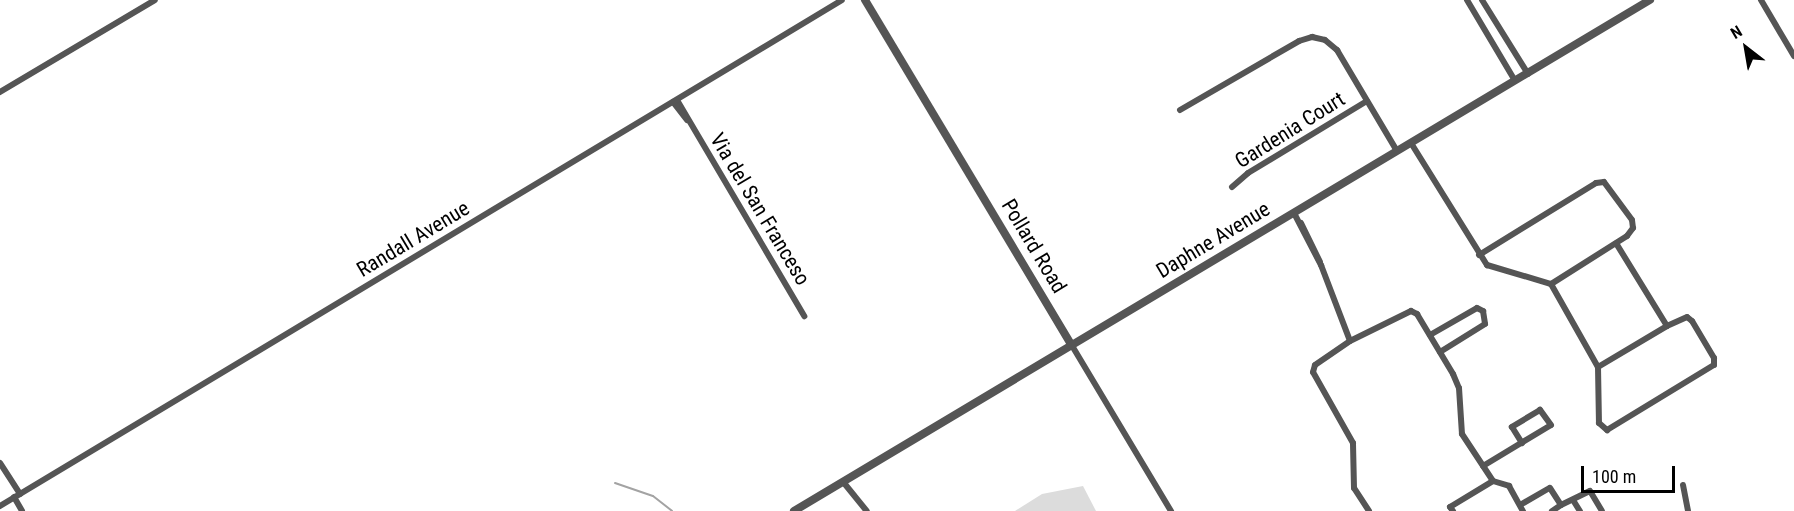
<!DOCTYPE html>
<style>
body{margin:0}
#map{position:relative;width:1794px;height:511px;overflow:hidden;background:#fff;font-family:"Roboto Condensed",sans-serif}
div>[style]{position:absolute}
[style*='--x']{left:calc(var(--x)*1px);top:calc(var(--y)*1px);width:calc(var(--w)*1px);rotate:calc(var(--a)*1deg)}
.green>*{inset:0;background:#dcdcdc}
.stream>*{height:2px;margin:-1px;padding:0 1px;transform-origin:1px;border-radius:1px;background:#a3a3a3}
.minor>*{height:6px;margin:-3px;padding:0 3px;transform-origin:3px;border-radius:3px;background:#555}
.tertiary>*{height:8px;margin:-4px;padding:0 4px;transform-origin:4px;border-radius:4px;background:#555}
span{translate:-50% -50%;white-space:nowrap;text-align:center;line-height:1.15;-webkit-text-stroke:4.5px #fff;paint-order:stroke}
.street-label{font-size:21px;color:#000}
.north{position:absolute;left:1716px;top:18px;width:60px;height:60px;-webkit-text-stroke:4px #fff;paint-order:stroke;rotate:329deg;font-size:16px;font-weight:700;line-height:24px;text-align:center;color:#000}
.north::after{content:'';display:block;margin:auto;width:21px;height:27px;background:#000;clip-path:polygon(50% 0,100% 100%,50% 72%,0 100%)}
.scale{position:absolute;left:1581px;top:466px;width:94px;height:27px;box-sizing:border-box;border:3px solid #000;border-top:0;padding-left:8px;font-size:18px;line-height:21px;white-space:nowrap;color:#000;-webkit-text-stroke:4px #fff;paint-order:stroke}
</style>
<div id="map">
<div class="green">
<i style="clip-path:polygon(1083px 486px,1096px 511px,1015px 511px,1042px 494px)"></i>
</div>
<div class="stream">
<i style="--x:615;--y:483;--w:40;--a:18.9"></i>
<i style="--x:653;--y:496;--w:24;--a:38"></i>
</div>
<div class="minor">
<i style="--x:1467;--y:0;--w:94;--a:59.3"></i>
<i style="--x:1482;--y:0;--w:87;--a:58.1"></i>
<i style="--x:1761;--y:0;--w:65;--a:59.5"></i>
<i style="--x:0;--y:92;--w:180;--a:-30.7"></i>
<i style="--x:677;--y:100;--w:251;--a:59.5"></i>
<i style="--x:673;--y:102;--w:23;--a:52"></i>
<i style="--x:1180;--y:110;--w:138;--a:-30.1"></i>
<i style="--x:1299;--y:41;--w:14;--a:-17"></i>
<i style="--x:1312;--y:37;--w:13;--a:13"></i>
<i style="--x:1325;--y:40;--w:16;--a:40"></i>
<i style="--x:1337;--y:50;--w:117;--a:59.3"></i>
<i style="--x:1411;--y:143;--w:144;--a:58.1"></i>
<i style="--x:1487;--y:265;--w:67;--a:16.5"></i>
<i style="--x:1551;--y:284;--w:95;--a:60.5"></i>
<i style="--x:1598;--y:367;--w:56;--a:89"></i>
<i style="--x:1599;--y:423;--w:11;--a:41"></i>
<i style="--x:1607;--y:430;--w:125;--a:-31.3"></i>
<i style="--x:1714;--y:365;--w:7;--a:-90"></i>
<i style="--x:1714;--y:358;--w:43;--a:-120.7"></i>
<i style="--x:1692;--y:321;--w:6;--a:-141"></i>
<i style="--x:1687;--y:317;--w:22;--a:156"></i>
<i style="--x:1667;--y:326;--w:97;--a:-121.6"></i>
<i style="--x:1232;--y:187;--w:21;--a:-41"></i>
<i style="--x:1248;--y:173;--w:139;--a:-31.2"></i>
<i style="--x:1294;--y:213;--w:59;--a:62.6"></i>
<i style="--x:1321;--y:265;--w:81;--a:69.1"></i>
<i style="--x:1301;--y:223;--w:43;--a:64"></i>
<i style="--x:1479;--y:255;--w:137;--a:-31.6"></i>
<i style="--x:1596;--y:183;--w:8;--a:-7"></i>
<i style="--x:1604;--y:182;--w:47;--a:53.6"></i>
<i style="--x:1632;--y:220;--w:8;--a:83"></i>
<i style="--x:1633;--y:228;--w:10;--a:127"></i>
<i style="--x:1627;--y:236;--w:90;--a:147.7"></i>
<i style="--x:1430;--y:335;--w:54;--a:-29.9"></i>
<i style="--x:1477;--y:308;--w:7;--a:27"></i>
<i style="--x:1483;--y:311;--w:13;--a:81"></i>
<i style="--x:1485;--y:324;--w:53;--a:148.1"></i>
<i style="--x:1071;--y:344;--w:195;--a:59.1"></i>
<i style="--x:1598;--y:367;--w:80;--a:-30.7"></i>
<i style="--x:0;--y:463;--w:37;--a:57"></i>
<i style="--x:1483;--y:466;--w:79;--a:-31.1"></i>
<i style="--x:1551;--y:425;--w:19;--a:-126"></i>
<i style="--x:1540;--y:410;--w:33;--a:149"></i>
<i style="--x:1512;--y:427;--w:19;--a:58"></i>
<i style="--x:844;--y:483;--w:36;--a:51"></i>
<i style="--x:1683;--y:485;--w:26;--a:79"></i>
<i style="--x:14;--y:497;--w:16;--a:60"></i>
<i style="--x:1573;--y:500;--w:13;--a:58"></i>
<i style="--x:1520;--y:505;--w:34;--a:-30"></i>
<i style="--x:1550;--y:488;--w:20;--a:57"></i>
<i style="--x:1561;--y:505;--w:11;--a:146"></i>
<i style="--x:1561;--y:505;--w:32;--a:-26"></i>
<i style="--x:1590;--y:491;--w:23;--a:59"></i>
<i style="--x:0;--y:506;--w:982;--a:-31"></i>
<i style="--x:1369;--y:511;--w:27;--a:-123"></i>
<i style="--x:1354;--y:488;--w:45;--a:-91.3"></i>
<i style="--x:1353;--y:443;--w:81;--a:-119.4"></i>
<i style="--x:1313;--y:372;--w:7;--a:-74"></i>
<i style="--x:1315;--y:365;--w:42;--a:-34.4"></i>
<i style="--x:1350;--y:341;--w:68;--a:-26.2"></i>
<i style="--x:1411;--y:311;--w:7;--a:27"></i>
<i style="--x:1417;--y:314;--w:70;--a:59"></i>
<i style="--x:1453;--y:374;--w:15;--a:67"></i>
<i style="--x:1459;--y:388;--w:46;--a:86.3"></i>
<i style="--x:1462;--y:434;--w:56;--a:56.6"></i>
<i style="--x:1453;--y:511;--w:5;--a:-127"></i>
<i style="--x:1450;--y:507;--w:50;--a:-31.2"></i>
<i style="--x:1493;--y:481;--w:17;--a:17"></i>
<i style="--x:1509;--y:486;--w:29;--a:61"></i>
</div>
<div class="tertiary">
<i style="--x:865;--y:0;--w:401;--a:59.1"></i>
<i style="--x:794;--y:511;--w:997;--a:-30.84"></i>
</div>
<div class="street-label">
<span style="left:1290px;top:130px;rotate:-32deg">Gardenia Court</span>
<span style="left:760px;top:209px;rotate:59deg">Via del San Franceso</span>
<span style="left:413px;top:239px;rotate:-31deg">Randall Avenue</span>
<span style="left:1213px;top:240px;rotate:-31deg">Daphne Avenue</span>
<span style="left:1034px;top:246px;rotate:59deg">Pollard Road</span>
</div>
<div class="north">N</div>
<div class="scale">100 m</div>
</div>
